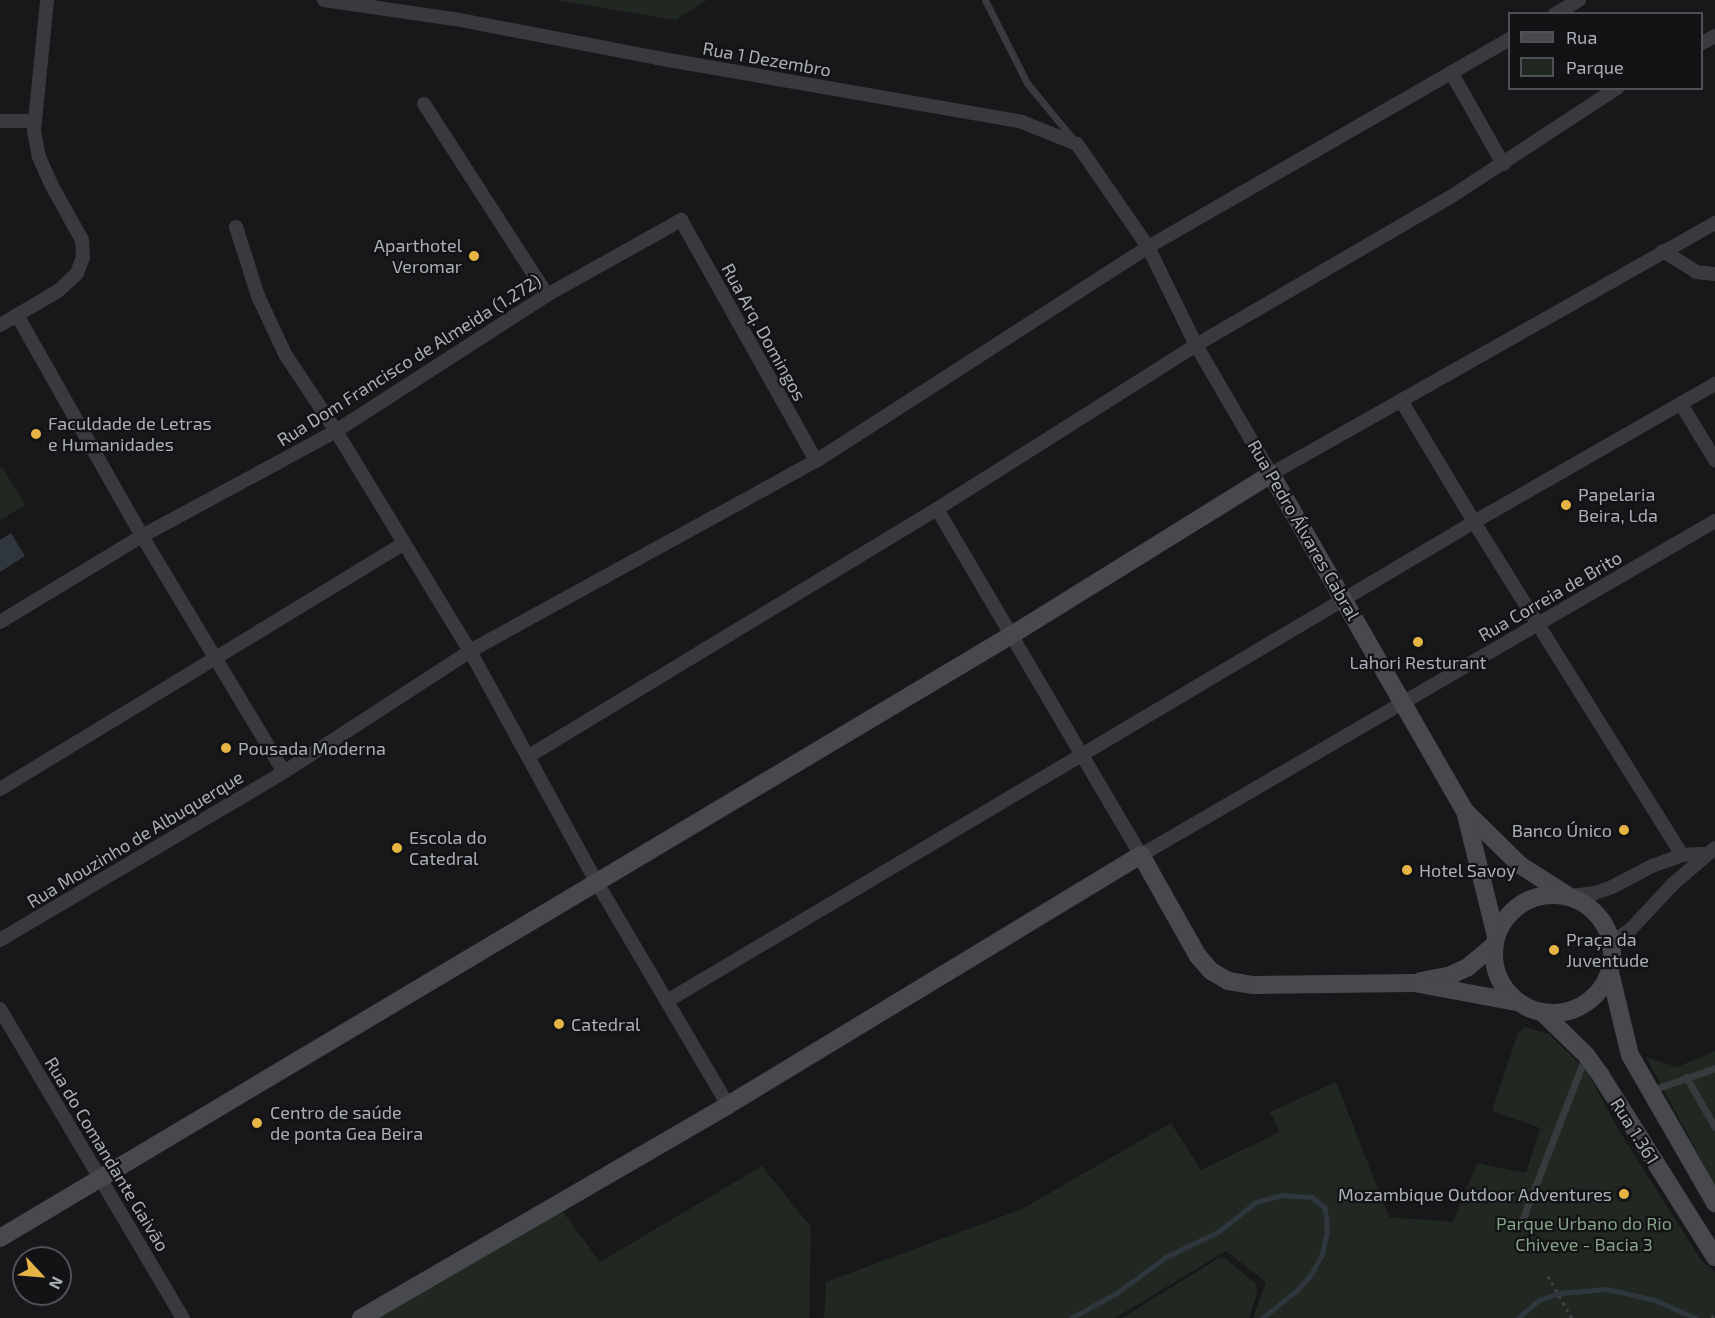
<!DOCTYPE html>
<meta charset="utf-8">
<style>
body{margin:0}
#map{position:relative;width:1715px;height:1318px;overflow:hidden;background:#18181a;font-family:"Exo 2",sans-serif}
div>[style]{position:absolute}
[style*='--x']{left:calc(var(--x)*1px);top:calc(var(--y)*1px);width:calc(var(--w)*1px);rotate:calc(var(--a)*1deg)}
.green>*{inset:0;background:#202821}
.water>*{inset:0;background:#2f363d}
.stream>*{height:4.5px;margin:-2.25px;padding:0 2.25px;transform-origin:2.25px;border-radius:2.25px;background:#2f363d}
.path>*{height:3px;margin-top:-1.5px;transform-origin:0;background:repeating-linear-gradient(90deg,#3f4145 0 3px,transparent 0 7.5px)}
.lane>*{height:7px;margin:-3.5px;padding:0 3.5px;transform-origin:3.5px;border-radius:3.5px;background:#393a3e}
.street>*{height:14px;margin:-7px;padding:0 7px;transform-origin:7px;border-radius:7px;background:#393a3e}
.secondary>*{height:18px;margin:-9px;padding:0 9px;transform-origin:9px;border-radius:9px;background:#47494e}
.secondary>.ring{margin:-9px;padding:0;box-sizing:content-box;background:none;border:18px solid #47494e;border-radius:50%}
.dots>*{width:16px;height:16px;translate:-50% -50%;box-sizing:border-box;border:3px solid #131315;border-radius:50%}
span{translate:-50% -50%;white-space:nowrap;text-align:center;line-height:1.15;-webkit-text-stroke:4.5px #131315;paint-order:stroke}
.street-label{font-size:18px;color:#abafb9}
.poi-label{font-size:18px;color:#abafb9}
.right{translate:-100% -50%;text-align:right}
.left{translate:0 -50%;text-align:left}
.park-label{font-size:18px;color:#83a286}
.legend{position:absolute;left:1508px;top:12px;width:195px;height:78px;box-sizing:border-box;background:#131315;border:2px solid #505157;margin:0;padding:8px 10px;list-style:none;font-size:18px;color:#abafb9}
.legend li{display:flex;align-items:center;gap:12px;height:30px}
.legend b{width:30px;border:2px solid #505157}
.north{position:absolute;left:12px;top:1246px;width:60px;height:60px;box-sizing:border-box;background:#131315;border:2px solid #505157;border-radius:50%;rotate:116deg;font-size:16px;font-weight:700;line-height:24px;text-align:center;color:#abafb9}
.north::after{content:'';display:block;margin:auto;width:21px;height:27px;background:#e6b444;clip-path:polygon(50% 0,100% 100%,50% 72%,0 100%)}
</style>
<div id="map">
<div class="green">
<i style="clip-path:polygon(554px 0,707px 0,676px 20px)"></i>
<i style="clip-path:polygon(2px 467px,25px 505px,0 520px,0 468px)"></i>
<i style="clip-path:polygon(1525px 1027px,1549px 1034px,1587px 1071px,1618px 1129px,1701px 1260px,1715px 1272px,1715px 1318px,1253px 1318px,1266px 1282px,1226px 1251px,1115px 1318px,824px 1318px,826px 1282px,1022px 1209px,1171px 1123px,1201px 1170px,1280px 1132px,1270px 1112px,1336px 1082px,1389px 1217px,1453px 1222px,1477px 1163px,1526px 1173px,1540px 1128px,1492px 1111px,1518px 1033px)"></i>
<i style="clip-path:polygon(1715px 1051px,1715px 1185px,1646px 1057px,1677px 1067px)"></i>
<i style="clip-path:polygon(762px 1166px,811px 1227px,809px 1318px,375px 1318px,561px 1209px,600px 1262px)"></i>
<i style="clip-path:polygon(1219px 1258px,1225px 1258px,1256px 1284px,1257px 1294px,1249px 1318px,1122px 1318px)"></i>
</div>
<div class="water">
<i style="clip-path:polygon(11px 533px,25px 556px,0 572px,0 540px)"></i>
</div>
<div class="stream">
<i style="--x:1071;--y:1318;--w:50;--a:-28.6"></i>
<i style="--x:1115;--y:1294;--w:63;--a:-36"></i>
<i style="--x:1166;--y:1257;--w:58;--a:-25.7"></i>
<i style="--x:1218;--y:1232;--w:48;--a:-38.3"></i>
<i style="--x:1256;--y:1202;--w:27;--a:-15"></i>
<i style="--x:1282;--y:1195;--w:30;--a:4"></i>
<i style="--x:1312;--y:1197;--w:17;--a:40"></i>
<i style="--x:1325;--y:1208;--w:11;--a:80"></i>
<i style="--x:1327;--y:1219;--w:15;--a:90"></i>
<i style="--x:1327;--y:1234;--w:22;--a:103"></i>
<i style="--x:1322;--y:1255;--w:21;--a:118"></i>
<i style="--x:1312;--y:1274;--w:23;--a:131"></i>
<i style="--x:1297;--y:1291;--w:43;--a:141.5"></i>
<i style="--x:1518;--y:1318;--w:28;--a:-41"></i>
<i style="--x:1539;--y:1300;--w:23;--a:-18"></i>
<i style="--x:1561;--y:1293;--w:46;--a:-5"></i>
<i style="--x:1607;--y:1289;--w:49;--a:12.9"></i>
<i style="--x:1655;--y:1300;--w:45;--a:23.7"></i>
</div>
<div class="path">
<i style="--x:1548;--y:1276;--w:48;--a:60.3"></i>
<i style="--x:1712;--y:1318;--w:6;--a:-59"></i>
</div>
<div class="lane">
<i style="--x:985;--y:0;--w:93;--a:63.2"></i>
<i style="--x:1027;--y:83;--w:72;--a:50.6"></i>
<i style="--x:1686;--y:1077;--w:58;--a:59.9"></i>
<i style="--x:1652;--y:1090;--w:67;--a:-19.2"></i>
<i style="--x:1523;--y:1218;--w:173;--a:-68.9"></i>
</div>
<div class="street">
<i style="--x:324;--y:0;--w:132;--a:8.3"></i>
<i style="--x:455;--y:19;--w:206;--a:10.9"></i>
<i style="--x:657;--y:58;--w:371;--a:9.9"></i>
<i style="--x:1022;--y:122;--w:59;--a:21.8"></i>
<i style="--x:1077;--y:144;--w:125;--a:55.4"></i>
<i style="--x:1148;--y:247;--w:109;--a:63.9"></i>
<i style="--x:1196;--y:345;--w:149;--a:59.8"></i>
<i style="--x:1271;--y:474;--w:510;--a:-29.48"></i>
<i style="--x:1555;--y:14;--w:28;--a:-30"></i>
<i style="--x:1702;--y:43;--w:15;--a:-28"></i>
<i style="--x:1451;--y:72;--w:106;--a:60.5"></i>
<i style="--x:424;--y:104;--w:227;--a:57.2"></i>
<i style="--x:0;--y:121;--w:35;--a:0"></i>
<i style="--x:236;--y:227;--w:72;--a:72.3"></i>
<i style="--x:258;--y:296;--w:64;--a:65"></i>
<i style="--x:285;--y:354;--w:92;--a:56.5"></i>
<i style="--x:336;--y:431;--w:258;--a:58.7"></i>
<i style="--x:470;--y:651;--w:262;--a:61.3"></i>
<i style="--x:596;--y:881;--w:260;--a:59.5"></i>
<i style="--x:1663;--y:251;--w:39;--a:32"></i>
<i style="--x:1696;--y:272;--w:19;--a:6"></i>
<i style="--x:17;--y:315;--w:254;--a:60.5"></i>
<i style="--x:142;--y:536;--w:275;--a:59"></i>
<i style="--x:0;--y:325;--w:67;--a:-30.4"></i>
<i style="--x:58;--y:291;--w:26;--a:-43"></i>
<i style="--x:77;--y:273;--w:17;--a:-69"></i>
<i style="--x:83;--y:257;--w:17;--a:-93"></i>
<i style="--x:82;--y:240;--w:64;--a:-119"></i>
<i style="--x:51;--y:184;--w:30;--a:-114"></i>
<i style="--x:39;--y:157;--w:26;--a:-101"></i>
<i style="--x:34;--y:131;--w:132;--a:-84.3"></i>
<i style="--x:1402;--y:402;--w:140;--a:59"></i>
<i style="--x:1474;--y:522;--w:393;--a:58"></i>
<i style="--x:1681;--y:404;--w:66;--a:58.7"></i>
<i style="--x:937;--y:509;--w:402;--a:59.5"></i>
<i style="--x:1141;--y:855;--w:664;--a:-30.19"></i>
<i style="--x:0;--y:622;--w:166;--a:-31.2"></i>
<i style="--x:142;--y:536;--w:221;--a:-28.4"></i>
<i style="--x:336;--y:431;--w:251;--a:-32.8"></i>
<i style="--x:547;--y:295;--w:154;--a:-29.2"></i>
<i style="--x:681;--y:220;--w:276;--a:60.7"></i>
<i style="--x:529;--y:756;--w:477;--a:-31.2"></i>
<i style="--x:937;--y:509;--w:307;--a:-32.3"></i>
<i style="--x:1196;--y:345;--w:293;--a:-30.2"></i>
<i style="--x:1449;--y:198;--w:201;--a:-33.2"></i>
<i style="--x:0;--y:789;--w:473;--a:-31.3"></i>
<i style="--x:1568;--y:896;--w:27;--a:-6"></i>
<i style="--x:1595;--y:893;--w:18;--a:-19"></i>
<i style="--x:1612;--y:887;--w:45;--a:-27.7"></i>
<i style="--x:1652;--y:866;--w:32;--a:-20"></i>
<i style="--x:1682;--y:855;--w:22;--a:-3"></i>
<i style="--x:0;--y:940;--w:330;--a:-30.6"></i>
<i style="--x:284;--y:772;--w:222;--a:-33"></i>
<i style="--x:470;--y:651;--w:395;--a:-28.8"></i>
<i style="--x:816;--y:461;--w:395;--a:-32.8"></i>
<i style="--x:1148;--y:247;--w:418;--a:-29.9"></i>
<i style="--x:1611;--y:943;--w:24;--a:-35"></i>
<i style="--x:1631;--y:929;--w:62;--a:-47"></i>
<i style="--x:1673;--y:884;--w:55;--a:-40.6"></i>
<i style="--x:667;--y:1001;--w:938;--a:-30.69"></i>
<i style="--x:1474;--y:522;--w:278;--a:-29.8"></i>
<i style="--x:0;--y:1009;--w:359;--a:59.4"></i>
</div>
<div class="secondary">
<i style="--x:1466;--y:812;--w:76;--a:44.5"></i>
<i style="--x:1520;--y:865;--w:56;--a:32.6"></i>
<i class="ring" style="left:1494px;top:895px;width:100px;height:100px"></i>
<i style="--x:1610;--y:972;--w:85;--a:76.5"></i>
<i style="--x:1630;--y:1055;--w:171;--a:60.1"></i>
<i style="--x:1421;--y:981;--w:31;--a:-11"></i>
<i style="--x:1451;--y:975;--w:19;--a:-25"></i>
<i style="--x:1468;--y:967;--w:34;--a:-40"></i>
<i style="--x:1543;--y:1013;--w:60;--a:44.3"></i>
<i style="--x:1586;--y:1055;--w:26;--a:54"></i>
<i style="--x:1601;--y:1076;--w:214;--a:57.8"></i>
<i style="--x:0;--y:1238;--w:1176;--a:-30.8"></i>
<i style="--x:1010;--y:636;--w:307;--a:-31.8"></i>
<i style="--x:1271;--y:474;--w:389;--a:60.1"></i>
<i style="--x:1465;--y:811;--w:129;--a:76.1"></i>
<i style="--x:361;--y:1318;--w:424;--a:-30.1"></i>
<i style="--x:728;--y:1105;--w:483;--a:-31.2"></i>
<i style="--x:1141;--y:855;--w:116;--a:60.6"></i>
<i style="--x:1198;--y:956;--w:20;--a:49"></i>
<i style="--x:1211;--y:971;--w:20;--a:30"></i>
<i style="--x:1228;--y:981;--w:26;--a:9"></i>
<i style="--x:1254;--y:985;--w:160;--a:-0.7"></i>
<i style="--x:1414;--y:983;--w:105;--a:10.5"></i>
</div>
<div class="dots">
<i style="left:474px;top:256px;background:#e6b444"></i>
<i style="left:36px;top:434px;background:#e6b444"></i>
<i style="left:1566px;top:505px;background:#e6b444"></i>
<i style="left:1418px;top:642px;background:#e6b444"></i>
<i style="left:226px;top:748px;background:#e6b444"></i>
<i style="left:1624px;top:830px;background:#e6b444"></i>
<i style="left:397px;top:848px;background:#e6b444"></i>
<i style="left:1407px;top:870px;background:#e6b444"></i>
<i style="left:1554px;top:950px;background:#e6b444"></i>
<i style="left:559px;top:1024px;background:#e6b444"></i>
<i style="left:257px;top:1123px;background:#e6b444"></i>
<i style="left:1624px;top:1194px;background:#e6b444"></i>
</div>
<div class="street-label">
<span style="left:767px;top:59px;rotate:10deg">Rua 1 Dezembro</span>
<span style="left:764px;top:332px;rotate:61deg">Rua Arq. Domingos</span>
<span style="left:409px;top:360px;rotate:-32deg">Rua Dom Francisco de Almeida (1.272)</span>
<span style="left:1304px;top:530px;rotate:60deg">Rua Pedro Álvares Cabral</span>
<span style="left:1550px;top:596px;rotate:-30deg">Rua Correia de Brito</span>
<span style="left:135px;top:839px;rotate:-31deg">Rua Mouzinho de Albuquerque</span>
<span style="left:1635px;top:1131px;rotate:58deg">Rua 1.361</span>
<span style="left:107px;top:1154px;rotate:59deg">Rua do Comandante Gaivão</span>
</div>
<div class="poi-label">
<span class="right" style="left:462px;top:256px">Aparthotel<br>Veromar</span>
<span class="left" style="left:48px;top:434px">Faculdade de Letras<br>e Humanidades</span>
<span class="left" style="left:1578px;top:505px">Papelaria<br>Beira, Lda</span>
<span style="left:1418px;top:662px">Lahori Resturant</span>
<span class="left" style="left:238px;top:748px">Pousada Moderna</span>
<span class="right" style="left:1612px;top:830px">Banco Único</span>
<span class="left" style="left:409px;top:848px">Escola do<br>Catedral</span>
<span class="left" style="left:1419px;top:870px">Hotel Savoy</span>
<span class="left" style="left:1566px;top:950px">Praça da<br>Juventude</span>
<span class="left" style="left:571px;top:1024px">Catedral</span>
<span class="left" style="left:270px;top:1123px">Centro de saúde<br>de ponta Gea Beira</span>
<span class="right" style="left:1612px;top:1194px">Mozambique Outdoor Adventures</span>
</div>
<div class="park-label">
<span style="left:1584px;top:1234px">Parque Urbano do Rio<br>Chiveve - Bacia 3</span>
</div>
<ul class="legend">
<li><b style="height:8px;background:#47494e"></b>Rua</li>
<li><b style="height:16px;background:#202821"></b>Parque</li>
</ul>
<div class="north">N</div>
</div>
